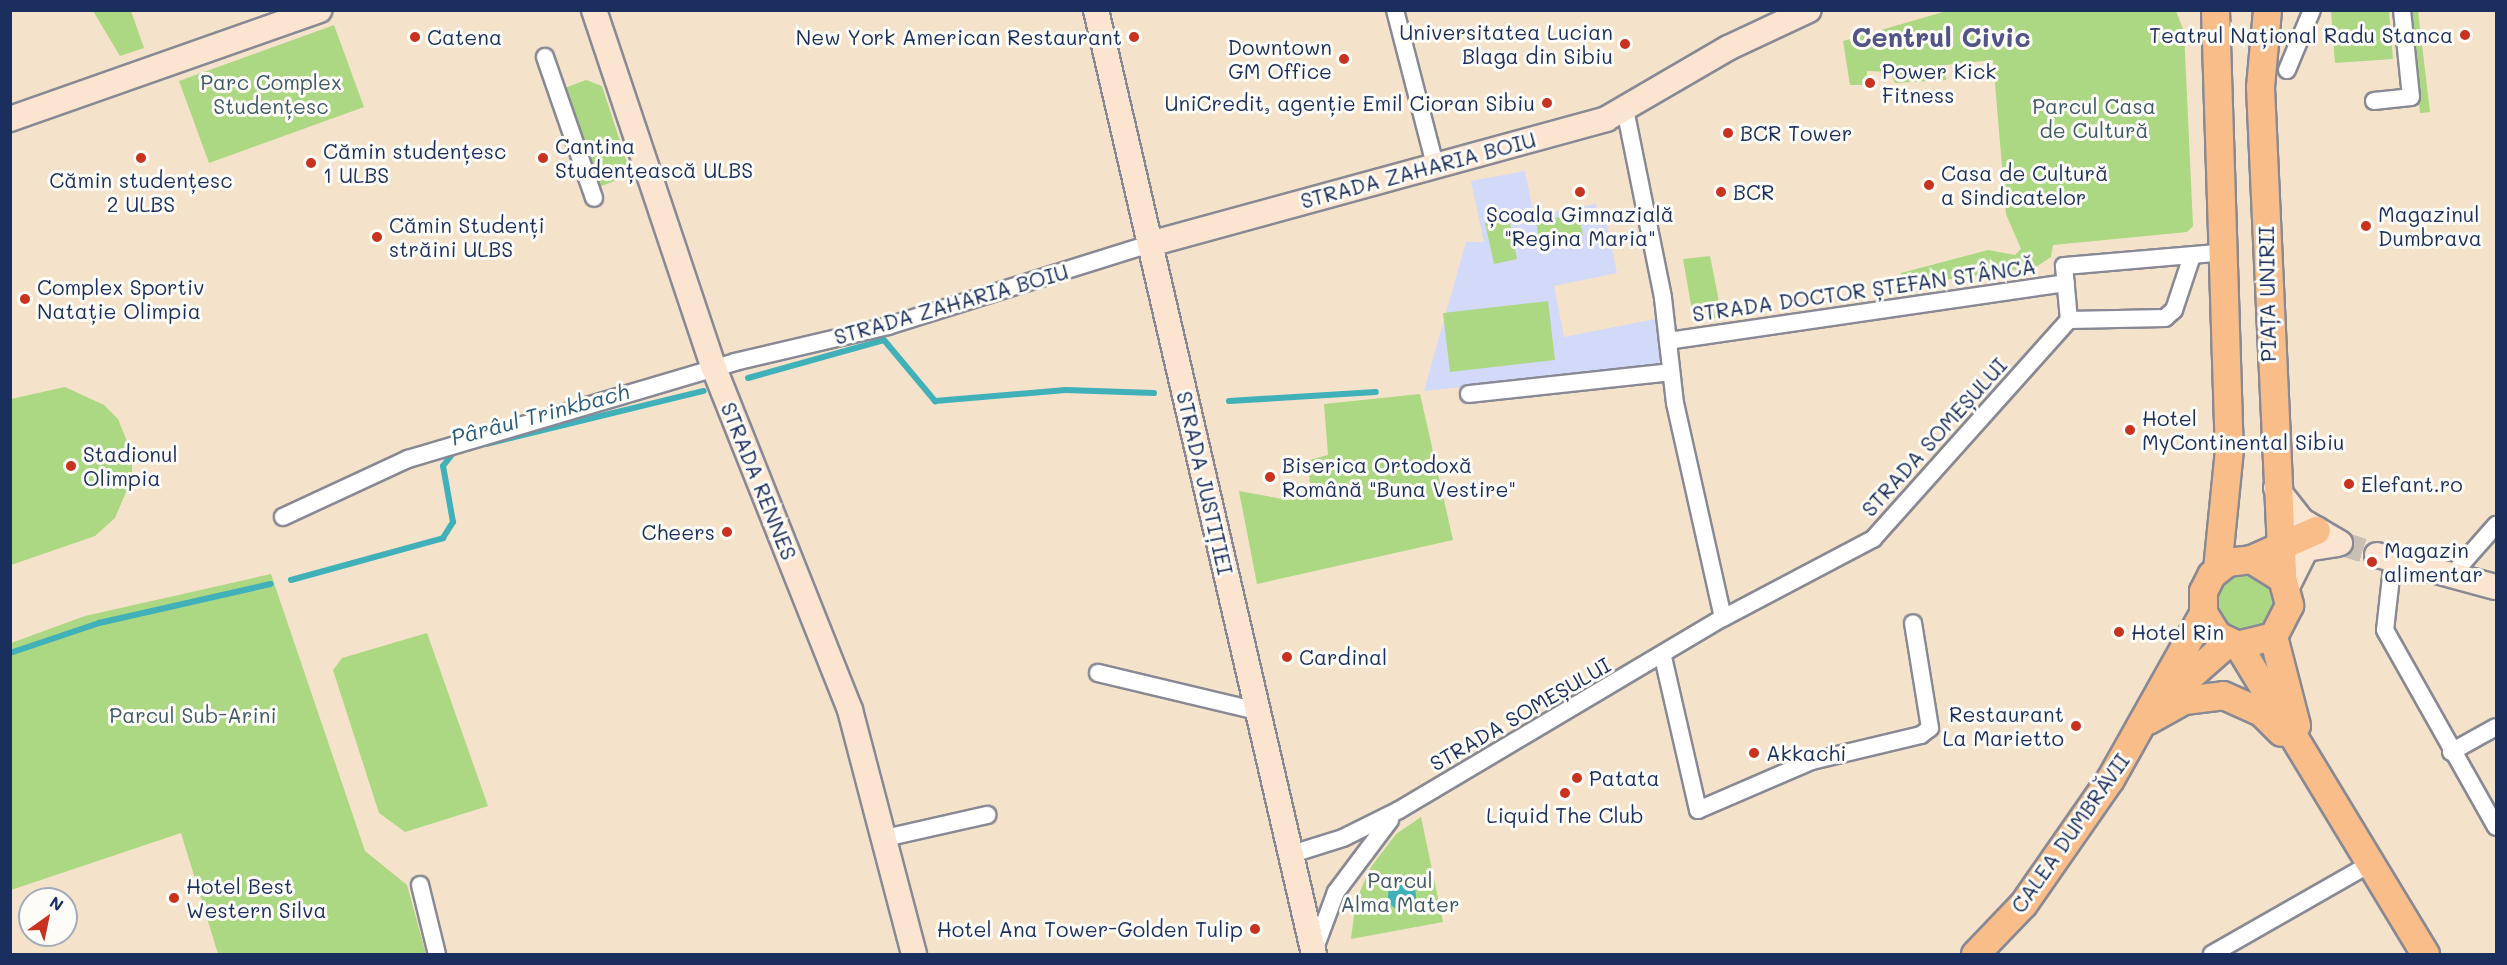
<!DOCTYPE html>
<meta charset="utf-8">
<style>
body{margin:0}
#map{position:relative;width:2507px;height:965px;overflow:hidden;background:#f4e3ca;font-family:Mali,sans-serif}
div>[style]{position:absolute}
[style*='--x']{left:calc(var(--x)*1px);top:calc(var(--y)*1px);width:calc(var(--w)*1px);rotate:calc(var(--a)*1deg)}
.built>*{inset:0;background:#d3d9f9}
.green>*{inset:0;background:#acd783}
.round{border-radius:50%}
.water>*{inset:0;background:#40b0b9}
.stream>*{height:6px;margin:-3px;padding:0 3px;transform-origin:3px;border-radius:3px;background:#40b0b9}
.secondary-tunnel>*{height:24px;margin-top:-12px;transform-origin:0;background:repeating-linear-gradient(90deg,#c9bfb4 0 24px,transparent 0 36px)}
.roads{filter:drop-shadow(2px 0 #888994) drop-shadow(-2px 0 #888994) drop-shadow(0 2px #888994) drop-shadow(0 -2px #888994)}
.street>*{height:16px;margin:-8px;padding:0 8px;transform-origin:8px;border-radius:8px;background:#fff}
.secondary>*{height:24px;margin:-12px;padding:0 12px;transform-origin:12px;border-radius:12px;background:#fce5d0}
.primary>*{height:27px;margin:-13.5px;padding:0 13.5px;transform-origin:13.5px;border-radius:13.5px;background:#f8bd89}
.dots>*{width:16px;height:16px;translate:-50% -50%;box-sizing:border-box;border:3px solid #fdfcf7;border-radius:50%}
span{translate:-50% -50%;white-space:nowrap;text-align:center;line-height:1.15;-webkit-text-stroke:6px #fdfcf7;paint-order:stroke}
.poi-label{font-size:21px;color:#1b2f5e}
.right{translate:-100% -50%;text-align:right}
.left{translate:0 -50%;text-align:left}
.park-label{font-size:21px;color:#3f5967}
.street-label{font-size:21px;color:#1b2f5e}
.water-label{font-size:22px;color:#285c7e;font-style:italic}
.district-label{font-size:27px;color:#515485;font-weight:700}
.frame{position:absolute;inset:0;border:12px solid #1b2f5e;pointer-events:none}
.north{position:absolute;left:18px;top:887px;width:60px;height:60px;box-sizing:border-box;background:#fdfcf7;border:2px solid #a3aaba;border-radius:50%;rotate:33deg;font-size:16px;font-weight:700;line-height:24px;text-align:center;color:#1b2f5e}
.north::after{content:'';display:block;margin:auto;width:21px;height:27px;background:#c8321e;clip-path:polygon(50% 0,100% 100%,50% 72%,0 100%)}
</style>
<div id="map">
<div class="built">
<i style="clip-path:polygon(1525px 171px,1534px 216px,1596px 204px,1600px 225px,1607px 224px,1617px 273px,1554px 286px,1564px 337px,1655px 319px,1662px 366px,1424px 391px,1466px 242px,1484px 242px,1471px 181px)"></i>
</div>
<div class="green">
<i style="clip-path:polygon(1950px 10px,2176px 11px,2184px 31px,2193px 226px,2187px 232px,2053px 245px,2051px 257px,2036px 267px,1902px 286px,1901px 273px,1988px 250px,2015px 255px,2021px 249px,2006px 214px,1993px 60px,1945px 65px,1946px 80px,1895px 83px,1890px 72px,1867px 71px,1867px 85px,1850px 85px,1843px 41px)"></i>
<i style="clip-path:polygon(93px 11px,131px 11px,144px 48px,120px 56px)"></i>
<i style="clip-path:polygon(2331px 11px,2389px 11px,2393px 59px,2335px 63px)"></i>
<i style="clip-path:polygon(2408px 11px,2418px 11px,2430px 112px,2420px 113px)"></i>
<i style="clip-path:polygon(334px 25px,364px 107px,209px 163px,179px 81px)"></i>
<i style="clip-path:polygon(586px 80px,602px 86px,631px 175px,596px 188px,562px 89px)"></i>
<i style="clip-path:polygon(1578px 213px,1583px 235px,1540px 244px,1536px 222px)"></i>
<i style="clip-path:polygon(1509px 218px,1517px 259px,1494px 264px,1485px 223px)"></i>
<i style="clip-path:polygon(1710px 256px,1722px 317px,1694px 322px,1683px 259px)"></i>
<i style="clip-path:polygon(1548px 301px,1555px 360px,1450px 372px,1443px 313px)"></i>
<i style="clip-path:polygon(65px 387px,104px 405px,118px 419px,132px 454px,132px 478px,115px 518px,95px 536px,11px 565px,11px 399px)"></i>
<i style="clip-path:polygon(1420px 394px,1453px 540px,1257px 584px,1239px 491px,1288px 500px,1301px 496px,1310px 485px,1309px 473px,1295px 464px,1328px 455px,1324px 404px)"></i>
<i class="round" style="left:2217px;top:573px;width:56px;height:56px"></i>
<i style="clip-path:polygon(271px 574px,365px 851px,407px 885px,426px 954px,218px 954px,181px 833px,11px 890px,11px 643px,85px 616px)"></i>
<i style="clip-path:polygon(427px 633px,488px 806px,405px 832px,379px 813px,333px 670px,342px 658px)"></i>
<i style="clip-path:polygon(1421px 817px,1443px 922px,1351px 939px,1356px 900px,1371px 867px,1396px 834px)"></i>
</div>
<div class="water">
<i class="round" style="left:1388px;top:882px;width:28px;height:28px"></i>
</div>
<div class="stream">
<i style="--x:748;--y:378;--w:141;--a:-15.6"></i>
<i style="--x:884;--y:340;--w:80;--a:50.1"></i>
<i style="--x:935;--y:401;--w:131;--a:-4.8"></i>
<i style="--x:1066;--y:390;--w:88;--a:2"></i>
<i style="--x:1229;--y:401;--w:147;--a:-3.5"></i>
<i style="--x:486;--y:444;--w:224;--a:-13.7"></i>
<i style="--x:291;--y:580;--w:158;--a:-15.4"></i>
<i style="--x:443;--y:538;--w:19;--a:-58"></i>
<i style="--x:453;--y:522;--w:57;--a:-100.1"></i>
<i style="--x:443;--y:466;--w:16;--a:-52"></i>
<i style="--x:10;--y:653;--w:94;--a:-18.6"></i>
<i style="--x:99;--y:623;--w:176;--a:-12.8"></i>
</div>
<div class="secondary-tunnel">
<i style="--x:2340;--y:543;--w:39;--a:18"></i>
</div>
<div class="roads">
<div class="street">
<i style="--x:1395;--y:10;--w:160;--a:75.5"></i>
<i style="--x:545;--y:57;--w:149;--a:70.8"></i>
<i style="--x:2287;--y:70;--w:65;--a:-67.4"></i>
<i style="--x:2374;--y:101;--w:37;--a:-6"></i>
<i style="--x:2411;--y:97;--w:87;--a:-95.9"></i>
<i style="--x:1625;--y:109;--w:193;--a:78.6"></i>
<i style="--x:1663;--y:298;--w:106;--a:83.5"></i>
<i style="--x:1675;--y:403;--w:220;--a:77.4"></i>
<i style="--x:2069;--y:320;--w:96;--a:-1.2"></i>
<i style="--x:2165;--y:318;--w:12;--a:-42"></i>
<i style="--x:2174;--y:310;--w:57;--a:-71.6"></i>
<i style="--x:1668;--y:341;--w:402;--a:-8.3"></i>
<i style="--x:1469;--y:394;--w:203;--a:-6.2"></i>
<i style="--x:283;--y:517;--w:138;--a:-24.9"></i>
<i style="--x:408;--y:459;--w:341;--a:-16.5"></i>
<i style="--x:735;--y:362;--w:157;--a:-13.2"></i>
<i style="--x:888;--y:326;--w:275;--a:-17.4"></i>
<i style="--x:2393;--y:559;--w:71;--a:96.4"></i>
<i style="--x:2385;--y:630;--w:226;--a:60.6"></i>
<i style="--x:2452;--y:575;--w:67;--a:-48.7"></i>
<i style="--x:1663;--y:657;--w:157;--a:77.1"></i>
<i style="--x:1698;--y:810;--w:124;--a:-23.3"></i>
<i style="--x:1812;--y:761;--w:112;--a:-13.4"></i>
<i style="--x:1921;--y:735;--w:11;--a:-38"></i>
<i style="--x:1930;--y:728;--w:106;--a:-99.2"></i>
<i style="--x:1098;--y:673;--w:164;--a:13.4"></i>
<i style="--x:2451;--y:752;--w:51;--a:-29.1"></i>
<i style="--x:885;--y:838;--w:105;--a:-12.7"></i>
<i style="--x:1292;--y:854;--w:53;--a:-17.4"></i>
<i style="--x:1343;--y:838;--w:63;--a:-26.6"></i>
<i style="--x:1399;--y:810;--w:377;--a:-30.7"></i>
<i style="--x:1723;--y:618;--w:170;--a:-27.8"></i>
<i style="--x:1873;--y:539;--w:294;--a:-48.2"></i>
<i style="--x:2069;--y:320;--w:54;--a:-95.3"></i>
<i style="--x:2064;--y:266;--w:163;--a:-4.9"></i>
<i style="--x:420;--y:885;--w:71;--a:76.2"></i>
<i style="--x:1314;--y:951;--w:63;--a:-69.6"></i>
<i style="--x:1336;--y:892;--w:90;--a:-53.1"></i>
<i style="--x:2212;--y:954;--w:182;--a:-29.7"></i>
</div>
<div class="secondary">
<i style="--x:594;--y:10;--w:378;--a:71.5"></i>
<i style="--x:714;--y:368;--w:368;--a:68.3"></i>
<i style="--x:850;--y:710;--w:252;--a:75.3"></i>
<i style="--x:1096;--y:10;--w:969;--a:77"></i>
<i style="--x:10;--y:119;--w:328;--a:-19.4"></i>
<i style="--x:1150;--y:244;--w:473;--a:-15.3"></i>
<i style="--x:1606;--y:119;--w:141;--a:-30.2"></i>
<i style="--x:1728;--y:48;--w:89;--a:-25.1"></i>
<i style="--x:2276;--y:488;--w:42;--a:51.8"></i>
<i style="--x:2302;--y:521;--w:44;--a:30.1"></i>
<i style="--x:2377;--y:555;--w:123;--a:15.1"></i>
<i style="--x:2287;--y:587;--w:42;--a:-63.4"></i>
<i style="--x:2306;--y:549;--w:31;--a:-9"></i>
</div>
<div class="primary">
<i style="--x:2215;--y:10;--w:439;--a:88.2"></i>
<i style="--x:2229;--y:449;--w:121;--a:95.7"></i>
<i style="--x:2267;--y:10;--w:77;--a:95.2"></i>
<i style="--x:2260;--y:87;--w:491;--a:87.4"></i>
<i style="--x:2251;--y:559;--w:36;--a:32"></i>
<i style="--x:2282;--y:578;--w:28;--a:75"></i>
<i style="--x:2289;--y:605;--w:35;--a:117"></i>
<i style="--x:2273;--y:636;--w:36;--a:166"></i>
<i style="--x:2238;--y:645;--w:23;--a:-155"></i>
<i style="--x:2217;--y:635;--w:26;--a:-122"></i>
<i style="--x:2203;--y:613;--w:22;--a:-90"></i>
<i style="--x:2203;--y:591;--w:18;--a:-63"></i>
<i style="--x:2211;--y:575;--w:21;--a:-39"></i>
<i style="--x:2227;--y:562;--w:24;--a:-7"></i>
<i style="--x:2251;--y:559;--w:71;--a:-24"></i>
<i style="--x:2273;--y:636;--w:92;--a:75.5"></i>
<i style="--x:2238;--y:645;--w:361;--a:58.8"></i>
<i style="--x:2169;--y:694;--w:79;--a:-41.4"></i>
<i style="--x:2148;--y:720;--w:41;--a:-29.1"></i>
<i style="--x:2184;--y:700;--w:39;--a:-7"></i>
<i style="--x:2223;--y:695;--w:42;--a:24.1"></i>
<i style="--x:2261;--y:712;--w:28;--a:45"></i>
<i style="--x:1975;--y:954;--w:69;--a:-46.2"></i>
<i style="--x:2023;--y:904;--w:152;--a:-55.2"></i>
<i style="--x:2110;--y:779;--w:190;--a:-60.7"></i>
</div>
</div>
<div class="dots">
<i style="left:2465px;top:35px;background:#c8321e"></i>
<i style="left:415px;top:37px;background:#c8321e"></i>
<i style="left:1134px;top:37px;background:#c8321e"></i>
<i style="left:1625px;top:44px;background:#c8321e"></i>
<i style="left:1344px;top:59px;background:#c8321e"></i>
<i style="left:1870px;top:83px;background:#c8321e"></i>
<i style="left:1547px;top:103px;background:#c8321e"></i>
<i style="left:1728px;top:133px;background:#c8321e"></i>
<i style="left:141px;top:158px;background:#c8321e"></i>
<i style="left:543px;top:158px;background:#c8321e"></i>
<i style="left:311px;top:163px;background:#c8321e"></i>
<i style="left:1929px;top:185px;background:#c8321e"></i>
<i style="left:1580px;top:192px;background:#c8321e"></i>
<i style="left:1721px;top:192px;background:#c8321e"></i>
<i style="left:2366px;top:226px;background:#c8321e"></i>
<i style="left:377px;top:237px;background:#c8321e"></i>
<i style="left:25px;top:299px;background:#c8321e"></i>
<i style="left:2130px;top:430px;background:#c8321e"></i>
<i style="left:71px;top:466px;background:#c8321e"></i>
<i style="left:1270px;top:477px;background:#c8321e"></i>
<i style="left:2349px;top:484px;background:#c8321e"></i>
<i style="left:727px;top:532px;background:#c8321e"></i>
<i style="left:2372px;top:562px;background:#c8321e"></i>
<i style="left:2119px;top:632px;background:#c8321e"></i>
<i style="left:1287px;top:657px;background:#c8321e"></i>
<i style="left:2076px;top:726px;background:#c8321e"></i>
<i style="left:1754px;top:753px;background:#c8321e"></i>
<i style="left:1577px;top:778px;background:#c8321e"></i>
<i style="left:1565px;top:793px;background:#c8321e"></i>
<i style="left:174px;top:898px;background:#c8321e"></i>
<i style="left:1255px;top:929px;background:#c8321e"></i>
</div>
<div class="poi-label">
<span class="right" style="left:1613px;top:44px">Universitatea Lucian<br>Blaga din Sibiu</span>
<span class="right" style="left:2453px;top:35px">Teatrul Național Radu Stanca</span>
<span class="left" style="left:427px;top:37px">Catena</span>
<span class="right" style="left:1122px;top:37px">New York American Restaurant</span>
<span class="right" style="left:1332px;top:59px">Downtown<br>GM Office</span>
<span class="left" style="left:1882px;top:83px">Power Kick<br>Fitness</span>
<span class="right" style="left:1535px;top:103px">UniCredit, agenție Emil Cioran Sibiu</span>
<span class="left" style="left:1740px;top:133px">BCR Tower</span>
<span class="left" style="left:555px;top:158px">Cantina<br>Studențească ULBS</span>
<span class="left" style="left:323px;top:163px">Cămin studențesc<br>1 ULBS</span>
<span class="left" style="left:1941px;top:185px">Casa de Cultură<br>a Sindicatelor</span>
<span style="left:141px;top:192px">Cămin studențesc<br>2 ULBS</span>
<span class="left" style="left:1733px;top:192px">BCR</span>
<span style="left:1580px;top:226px">Școala Gimnazială<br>"Regina Maria"</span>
<span class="left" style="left:2378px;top:226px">Magazinul<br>Dumbrava</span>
<span class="left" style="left:389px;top:237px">Cămin Studenți<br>străini ULBS</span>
<span class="left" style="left:37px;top:299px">Complex Sportiv<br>Natație Olimpia</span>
<span class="left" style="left:2142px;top:430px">Hotel<br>MyContinental Sibiu</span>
<span class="left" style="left:83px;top:466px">Stadionul<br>Olimpia</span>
<span class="left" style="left:1282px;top:477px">Biserica Ortodoxă<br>Română "Buna Vestire"</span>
<span class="left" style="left:2361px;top:484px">Elefant.ro</span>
<span class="right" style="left:715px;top:532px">Cheers</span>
<span class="left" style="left:2384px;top:562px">Magazin<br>alimentar</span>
<span class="left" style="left:2131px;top:632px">Hotel Rin</span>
<span class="left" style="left:1299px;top:657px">Cardinal</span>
<span class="right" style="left:2064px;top:726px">Restaurant<br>La Marietto</span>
<span class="left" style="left:1766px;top:753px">Akkachi</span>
<span class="left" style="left:1589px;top:778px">Patata</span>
<span style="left:1565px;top:815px">Liquid The Club</span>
<span class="left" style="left:186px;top:898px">Hotel Best<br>Western Silva</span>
<span class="right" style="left:1243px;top:929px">Hotel Ana Tower-Golden Tulip</span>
</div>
<div class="park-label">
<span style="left:271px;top:94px">Parc Complex<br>Studențesc</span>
<span style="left:2094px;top:118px">Parcul Casa<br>de Cultură</span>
<span style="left:193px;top:715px">Parcul Sub-Arini</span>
<span style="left:1400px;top:892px">Parcul<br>Alma Mater</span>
</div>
<div class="street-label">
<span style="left:1418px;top:170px;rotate:-15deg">STRADA ZAHARIA BOIU</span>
<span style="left:1864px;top:290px;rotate:-8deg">STRADA DOCTOR ȘTEFAN STÂNCĂ</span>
<span style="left:2267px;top:294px;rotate:-91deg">PIAȚA UNIRII</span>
<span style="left:951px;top:304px;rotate:-16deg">STRADA ZAHARIA BOIU</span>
<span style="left:1934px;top:437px;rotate:-48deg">STRADA SOMEȘULUI</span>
<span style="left:759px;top:481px;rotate:68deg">STRADA RENNES</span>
<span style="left:1205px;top:483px;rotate:77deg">STRADA JUSTIȚIEI</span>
<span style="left:1520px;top:714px;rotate:-30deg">STRADA SOMEȘULUI</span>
<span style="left:2070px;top:833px;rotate:-55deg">CALEA DUMBRĂVII</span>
</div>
<div class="water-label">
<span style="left:540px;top:414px;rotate:-15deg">Pârâul Trinkbach</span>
</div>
<div class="district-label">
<span style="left:1941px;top:37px">Centrul Civic</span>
</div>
<div class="frame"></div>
<div class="north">N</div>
</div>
